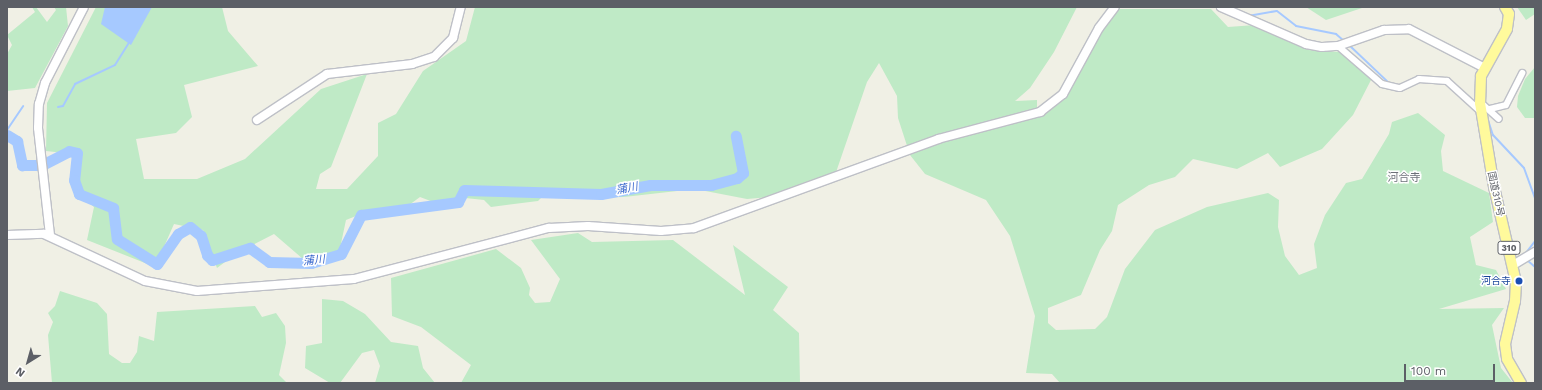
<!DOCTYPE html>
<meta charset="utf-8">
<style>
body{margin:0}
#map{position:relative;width:1542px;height:390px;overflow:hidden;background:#f0f0e5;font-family:"Work Sans","Noto Sans JP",sans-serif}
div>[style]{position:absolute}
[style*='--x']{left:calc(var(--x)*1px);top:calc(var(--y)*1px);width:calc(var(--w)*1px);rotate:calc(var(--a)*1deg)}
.green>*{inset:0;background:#bfeac6}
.water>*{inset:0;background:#a6c9ff}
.stream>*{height:2px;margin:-1px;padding:0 1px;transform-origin:1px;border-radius:1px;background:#a6c9ff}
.river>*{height:11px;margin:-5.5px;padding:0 5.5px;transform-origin:5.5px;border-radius:5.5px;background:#a6c9ff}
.roads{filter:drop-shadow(1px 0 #bec0c7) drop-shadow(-1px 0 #bec0c7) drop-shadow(0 1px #bec0c7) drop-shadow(0 -1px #bec0c7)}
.minor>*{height:6px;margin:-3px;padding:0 3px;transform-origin:3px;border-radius:3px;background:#fff}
.tertiary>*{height:8px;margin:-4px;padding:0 4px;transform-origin:4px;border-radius:4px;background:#fff}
.trunk>*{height:10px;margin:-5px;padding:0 5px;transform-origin:5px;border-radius:5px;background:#fffa9c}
.dots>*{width:11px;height:11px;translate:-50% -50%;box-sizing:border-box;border:2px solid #fff;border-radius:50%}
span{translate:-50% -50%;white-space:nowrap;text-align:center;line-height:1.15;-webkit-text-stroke:3px #fff;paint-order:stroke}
.shield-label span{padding:1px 3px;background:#fff;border:1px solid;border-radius:3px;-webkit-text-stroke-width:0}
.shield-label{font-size:9px;color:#5c5f66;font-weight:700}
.street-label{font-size:10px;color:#5c5f66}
.transit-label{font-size:10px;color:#164399}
.right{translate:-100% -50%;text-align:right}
.neighbourhood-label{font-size:11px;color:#6d7179}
.water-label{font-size:11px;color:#3d6bce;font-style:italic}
.frame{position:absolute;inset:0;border:8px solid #5c5f66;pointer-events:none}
.north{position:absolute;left:8px;top:342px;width:40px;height:40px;-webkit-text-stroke:3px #fff;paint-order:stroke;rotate:217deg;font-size:11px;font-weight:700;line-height:16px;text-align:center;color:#5c5f66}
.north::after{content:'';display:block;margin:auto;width:14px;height:18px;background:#5c5f66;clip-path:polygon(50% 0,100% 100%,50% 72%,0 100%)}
.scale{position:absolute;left:1404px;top:364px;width:91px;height:18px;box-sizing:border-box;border:2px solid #5c5f66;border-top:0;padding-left:5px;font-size:12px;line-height:14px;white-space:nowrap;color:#5c5f66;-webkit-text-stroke:3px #fff;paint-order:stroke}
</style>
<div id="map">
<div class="green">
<i style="clip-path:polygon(32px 7px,36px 7px,47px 22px,56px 10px,54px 7px,66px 7px,68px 26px,35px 88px,7px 91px,7px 54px,12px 45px,7px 35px,35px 12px)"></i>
<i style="clip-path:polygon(96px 7px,222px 7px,228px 31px,258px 66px,184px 85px,192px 117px,176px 133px,136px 139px,144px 179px,197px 179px,245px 159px,321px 89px,367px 74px,331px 167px,320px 174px,316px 189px,347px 189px,378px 156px,378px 123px,396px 114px,423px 71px,466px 41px,475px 7px,1077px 7px,1054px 52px,1030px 88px,1015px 101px,1037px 100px,1037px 117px,1056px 105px,1068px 92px,1103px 27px,1117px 9px,1211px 9px,1228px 27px,1255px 25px,1308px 50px,1341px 52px,1371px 80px,1353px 115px,1322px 149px,1280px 167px,1268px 153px,1237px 169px,1193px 159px,1175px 177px,1149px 185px,1118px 205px,1112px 231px,1100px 250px,1081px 295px,1048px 308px,1048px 323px,1056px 330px,1095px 329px,1107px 317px,1125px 269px,1155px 230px,1207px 207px,1268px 193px,1279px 200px,1278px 227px,1285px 256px,1299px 275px,1317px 268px,1314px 244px,1325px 215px,1346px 183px,1362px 179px,1389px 134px,1392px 122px,1418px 113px,1445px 135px,1441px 151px,1443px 171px,1489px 193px,1493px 222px,1470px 237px,1476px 265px,1496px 270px,1506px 289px,1439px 309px,1504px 308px,1492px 325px,1501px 368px,1513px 383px,1060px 383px,1052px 374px,1026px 373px,1035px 316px,1010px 236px,986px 200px,925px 174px,910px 155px,898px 118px,897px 96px,879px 63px,867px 82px,833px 181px,783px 196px,747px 199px,695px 189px,624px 197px,556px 198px,546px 193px,538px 201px,491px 207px,484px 200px,456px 197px,449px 208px,420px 197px,405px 208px,366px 212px,346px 220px,339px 253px,303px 259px,274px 234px,237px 253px,217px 268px,203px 230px,174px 224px,155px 267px,87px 240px,94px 207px,78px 194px,73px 154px,46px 151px,47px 103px)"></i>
<i style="clip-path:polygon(1306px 7px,1365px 7px,1326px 20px)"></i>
<i style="clip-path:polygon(1517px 7px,1535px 7px,1535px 14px,1526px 20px)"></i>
<i style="clip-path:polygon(1535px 67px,1535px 118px,1525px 118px,1517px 107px,1518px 96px,1525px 79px)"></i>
<i style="clip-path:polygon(578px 233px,592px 242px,673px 240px,745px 295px,733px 245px,788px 287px,773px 310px,799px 333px,800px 383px,461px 383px,471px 365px,421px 327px,392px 316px,391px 278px,496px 249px,521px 268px,530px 288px,529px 295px,535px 303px,550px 302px,560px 279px,531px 240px)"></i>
<i style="clip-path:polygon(60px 291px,97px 303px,107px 314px,109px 354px,122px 363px,130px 363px,137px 352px,139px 336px,154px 341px,157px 312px,255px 306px,262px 317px,276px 313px,285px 326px,286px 343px,279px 375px,287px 383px,52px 383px,48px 335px,53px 322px,48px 313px,55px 306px)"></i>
<i style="clip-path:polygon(322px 299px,343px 301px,365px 314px,391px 342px,418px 346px,423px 368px,435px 383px,375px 383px,380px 366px,374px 350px,362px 353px,340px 383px,330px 383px,305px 368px,306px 346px,322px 343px)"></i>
</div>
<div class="water">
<i style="clip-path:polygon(105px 7px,152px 7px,131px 45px,101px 24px)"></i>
</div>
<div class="stream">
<i style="--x:1248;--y:16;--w:29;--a:-10"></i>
<i style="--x:1277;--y:11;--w:24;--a:38"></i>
<i style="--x:1296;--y:26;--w:41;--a:11.3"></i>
<i style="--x:1336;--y:34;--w:11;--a:41"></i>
<i style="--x:1349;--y:45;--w:55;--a:43.5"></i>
<i style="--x:1423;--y:77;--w:24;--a:5"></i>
<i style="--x:1467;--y:95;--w:12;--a:42"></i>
<i style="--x:58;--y:107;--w:5;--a:-11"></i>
<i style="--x:63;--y:106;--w:25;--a:-61"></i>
<i style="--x:75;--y:84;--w:44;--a:-25.4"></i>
<i style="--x:115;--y:65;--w:26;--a:-58"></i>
<i style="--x:1488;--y:120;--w:16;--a:72"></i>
<i style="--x:1493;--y:135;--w:45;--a:46.8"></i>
<i style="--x:1524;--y:168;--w:33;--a:70"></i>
<i style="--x:7;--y:130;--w:29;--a:-56"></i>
<i style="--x:1525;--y:254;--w:16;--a:-52"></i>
<i style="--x:1527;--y:260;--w:11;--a:41"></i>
</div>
<div class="river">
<i style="--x:7;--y:135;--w:12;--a:31"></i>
<i style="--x:17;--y:141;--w:25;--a:78"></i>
<i style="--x:22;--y:165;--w:20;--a:0"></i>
<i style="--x:42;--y:165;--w:30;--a:-27"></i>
<i style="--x:69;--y:151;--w:8;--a:14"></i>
<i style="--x:77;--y:153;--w:27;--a:96"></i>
<i style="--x:74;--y:180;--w:15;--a:70"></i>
<i style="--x:79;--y:194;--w:37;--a:22"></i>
<i style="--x:113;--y:208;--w:31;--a:83"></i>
<i style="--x:117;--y:239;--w:47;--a:32"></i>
<i style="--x:157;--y:264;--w:37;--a:-55"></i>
<i style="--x:178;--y:234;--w:14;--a:-30"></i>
<i style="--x:190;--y:227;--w:14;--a:39"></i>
<i style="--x:201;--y:236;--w:20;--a:72"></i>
<i style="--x:207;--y:255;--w:7;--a:45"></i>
<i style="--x:212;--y:260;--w:40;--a:-18"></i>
<i style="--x:250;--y:248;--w:24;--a:36"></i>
<i style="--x:269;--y:262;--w:42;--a:1.4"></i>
<i style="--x:311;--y:263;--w:31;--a:-17"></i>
<i style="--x:341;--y:254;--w:44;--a:-62.9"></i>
<i style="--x:361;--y:215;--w:98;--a:-7.6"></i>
<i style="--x:458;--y:202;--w:13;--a:-63"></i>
<i style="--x:464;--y:190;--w:137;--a:1.7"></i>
<i style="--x:601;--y:194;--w:50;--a:-10.4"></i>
<i style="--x:650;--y:185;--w:61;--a:0"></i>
<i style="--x:711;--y:185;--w:27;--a:-15"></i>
<i style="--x:737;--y:178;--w:8;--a:-40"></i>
<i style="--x:743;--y:173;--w:38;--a:-101"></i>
</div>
<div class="roads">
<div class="minor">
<i style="--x:1338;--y:46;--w:58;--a:40.8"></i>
<i style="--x:1382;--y:84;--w:18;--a:13"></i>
<i style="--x:1400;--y:88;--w:21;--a:-25"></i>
<i style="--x:1419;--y:79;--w:28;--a:4"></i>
<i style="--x:1447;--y:81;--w:45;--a:42.3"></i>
<i style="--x:1480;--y:102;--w:25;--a:42"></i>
<i style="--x:1490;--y:109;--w:16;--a:-14"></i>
<i style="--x:1506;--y:105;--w:36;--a:-63"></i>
</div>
<div class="tertiary">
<i style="--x:1221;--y:7;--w:93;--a:23.5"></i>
<i style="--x:1306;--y:44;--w:16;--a:11"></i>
<i style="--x:1322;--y:47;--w:16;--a:-4"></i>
<i style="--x:1338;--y:46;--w:49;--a:-19.2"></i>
<i style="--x:1384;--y:30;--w:25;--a:-2"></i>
<i style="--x:1409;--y:29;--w:85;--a:27.2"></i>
<i style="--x:257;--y:120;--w:84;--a:-33.3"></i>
<i style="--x:327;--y:74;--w:86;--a:-6.7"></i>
<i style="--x:412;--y:64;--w:23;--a:-18"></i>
<i style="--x:434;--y:57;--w:27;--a:-45"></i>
<i style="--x:453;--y:38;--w:32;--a:-76"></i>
<i style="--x:7;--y:235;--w:37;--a:-2"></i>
<i style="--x:44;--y:234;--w:111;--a:25"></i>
<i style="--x:145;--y:281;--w:53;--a:10.9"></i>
<i style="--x:197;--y:291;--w:157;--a:-4.4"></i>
<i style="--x:354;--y:279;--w:202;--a:-14.7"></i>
<i style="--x:549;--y:228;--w:39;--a:-3"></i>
<i style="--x:588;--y:226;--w:73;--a:3.9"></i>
<i style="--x:661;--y:231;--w:33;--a:-5"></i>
<i style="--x:694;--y:228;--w:260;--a:-20"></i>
<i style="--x:938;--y:139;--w:106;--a:-14.8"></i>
<i style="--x:1040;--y:112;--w:29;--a:-38"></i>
<i style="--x:1063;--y:94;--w:75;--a:-61.4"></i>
<i style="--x:1099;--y:28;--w:26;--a:-53"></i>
<i style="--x:50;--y:235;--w:108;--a:-96.4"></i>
<i style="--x:38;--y:128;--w:24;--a:-88"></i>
<i style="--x:39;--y:104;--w:22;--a:-74"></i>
<i style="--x:45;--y:83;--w:85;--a:-62.8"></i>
<i style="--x:1513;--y:265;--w:26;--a:-31"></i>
</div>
<div class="trunk">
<i style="--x:1505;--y:7;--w:8;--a:60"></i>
<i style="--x:1509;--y:14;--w:15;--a:98"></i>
<i style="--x:1507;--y:29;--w:54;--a:119"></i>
<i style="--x:1481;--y:76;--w:27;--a:92"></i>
<i style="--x:1480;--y:103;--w:85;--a:80.5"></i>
<i style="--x:1494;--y:187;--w:98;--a:77"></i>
<i style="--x:1516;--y:282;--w:19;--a:93"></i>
<i style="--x:1515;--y:301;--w:44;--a:103.1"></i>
<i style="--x:1505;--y:344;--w:15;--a:82"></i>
<i style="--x:1507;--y:359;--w:28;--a:60"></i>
</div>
</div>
<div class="dots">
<i style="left:1519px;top:281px;background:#1a4fb4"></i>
</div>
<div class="shield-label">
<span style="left:1509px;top:248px">310</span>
</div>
<div class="street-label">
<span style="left:1496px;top:194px;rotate:78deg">国道310号</span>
</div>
<div class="transit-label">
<span class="right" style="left:1511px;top:281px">河合寺</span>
</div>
<div class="neighbourhood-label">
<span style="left:1404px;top:178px">河合寺</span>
</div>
<div class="water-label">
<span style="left:627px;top:189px;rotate:-11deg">蒲川</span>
<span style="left:314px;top:261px;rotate:-6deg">蒲川</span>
</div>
<div class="frame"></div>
<div class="north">N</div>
<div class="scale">100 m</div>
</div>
